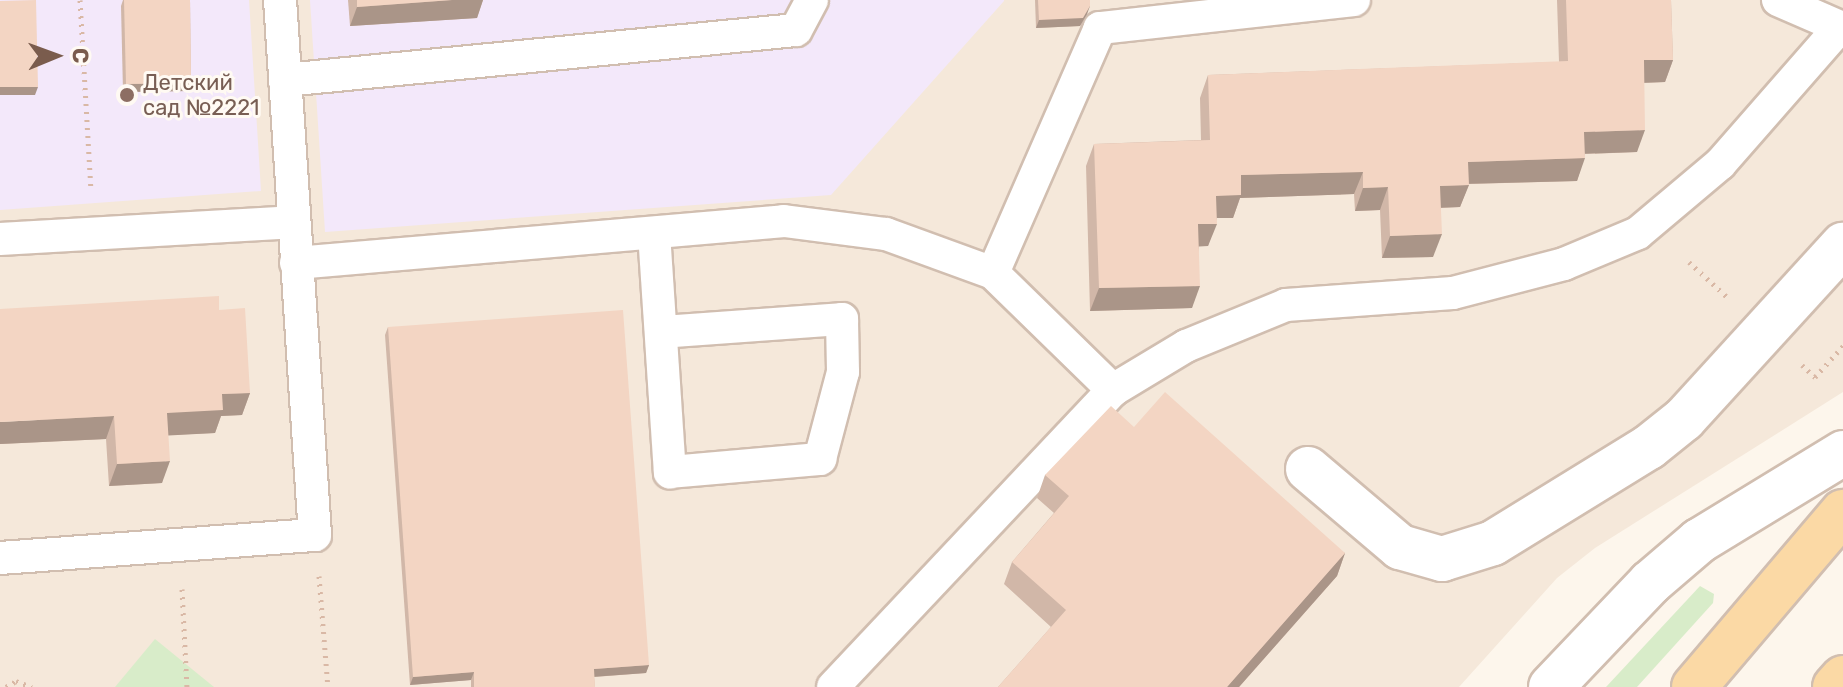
<!DOCTYPE html>
<meta charset="utf-8">
<style>
body{margin:0}
#map{position:relative;width:1843px;height:687px;overflow:hidden;background:#fdf6ec;font-family:Rubik,sans-serif}
div>[style]{position:absolute}
[style*='--x']{left:calc(var(--x)*1px);top:calc(var(--y)*1px);width:calc(var(--w)*1px);rotate:calc(var(--a)*1deg)}
.residential>*{inset:0;background:#f5e8da}
.education>*{inset:0;background:#f3e8fa}
.green>*{inset:0;background:#d8ecc9}
.path>*{height:5px;margin-top:-2.5px;transform-origin:0;background:repeating-linear-gradient(90deg,#d9b8a5 0 2px,transparent 0 8px)}
.roads{filter:drop-shadow(2px 0 #d1beb0) drop-shadow(-2px 0 #d1beb0) drop-shadow(0 2px #d1beb0) drop-shadow(0 -2px #d1beb0)}
.lane>*{height:32px;margin:-16px;padding:0 16px;transform-origin:16px;border-radius:16px;background:#fff}
.street>*{height:44px;margin:-22px;padding:0 22px;transform-origin:22px;border-radius:22px;background:#fff}
.secondary>*{height:44px;margin:-22px;padding:0 22px;transform-origin:22px;border-radius:22px;background:#fff}
.primary>*{height:44px;margin:-22px;padding:0 22px;transform-origin:22px;border-radius:22px;background:#fbd9a5}
.wall>*{inset:0;background:#d1b7a8}
.shaded-wall>*{inset:0;background:#aa9588}
.building>*{inset:0;background:#f3d5c3}
.dots>*{width:22px;height:22px;translate:-50% -50%;box-sizing:border-box;border:4px solid #fffaf3;border-radius:50%}
span{translate:-50% -50%;white-space:nowrap;text-align:center;line-height:1.15;-webkit-text-stroke:6px #fffaf3;paint-order:stroke}
.education-label{font-size:22px;color:#785e54}
.left{translate:0 -50%;text-align:left}
.north{position:absolute;left:16px;top:16px;width:80px;height:80px;-webkit-text-stroke:6px #fffaf3;paint-order:stroke;rotate:89deg;font-size:22px;font-weight:700;line-height:32px;text-align:center;color:#7a5c4d}
.north::after{content:'';display:block;margin:auto;width:28px;height:36px;background:#7a5c4d;clip-path:polygon(50% 0,100% 100%,50% 72%,0 100%)}
</style>
<div id="map">
<div class="residential">
<i style="clip-path:polygon(0 0,1843px 0,1843px 392px,1595px 548px,1557px 578px,1459px 687px,0 687px)"></i>
</div>
<div class="education">
<i style="clip-path:polygon(0 0,249px 0,261px 191px,0 210px)"></i>
<i style="clip-path:polygon(310px 0,1004px 0,1004px 1px,831px 195px,325px 232px)"></i>
</div>
<div class="green">
<i style="clip-path:polygon(1700px 586px,1714px 594px,1713px 603px,1637px 687px,1606px 687px)"></i>
<i style="clip-path:polygon(155px 639px,214px 687px,115px 687px)"></i>
</div>
<div class="path">
<i style="--x:80;--y:0;--w:191;--a:86.7"></i>
<i style="--x:1689;--y:262;--w:52;--a:42.6"></i>
<i style="--x:1802;--y:365;--w:18;--a:43"></i>
<i style="--x:1815;--y:377;--w:42;--a:-47.9"></i>
<i style="--x:319;--y:576;--w:111;--a:85.4"></i>
<i style="--x:182;--y:589;--w:98;--a:87.1"></i>
<i style="--x:6;--y:687;--w:12;--a:-31"></i>
<i style="--x:16;--y:681;--w:17;--a:21"></i>
</div>
<div class="roads">
<div class="lane">
<i style="--x:1354;--y:0;--w:256;--a:173.7"></i>
<i style="--x:1100;--y:28;--w:267;--a:113.6"></i>
<i style="--x:993;--y:273;--w:168;--a:44.3"></i>
<i style="--x:1113;--y:390;--w:85;--a:-31.1"></i>
<i style="--x:1186;--y:346;--w:108;--a:-22.3"></i>
<i style="--x:1286;--y:305;--w:167;--a:-4.1"></i>
<i style="--x:1453;--y:293;--w:115;--a:-14.6"></i>
<i style="--x:1564;--y:264;--w:80;--a:-22.7"></i>
<i style="--x:1638;--y:233;--w:107;--a:-40.1"></i>
<i style="--x:1720;--y:164;--w:182;--a:-48.8"></i>
<i style="--x:1840;--y:27;--w:4;--a:45"></i>
<i style="--x:1778;--y:0;--w:68;--a:23.5"></i>
<i style="--x:285;--y:80;--w:513;--a:-5.59"></i>
<i style="--x:796;--y:30;--w:34;--a:-62"></i>
<i style="--x:654;--y:233;--w:240;--a:86.2"></i>
<i style="--x:670;--y:472;--w:151;--a:-5"></i>
<i style="--x:820;--y:459;--w:90;--a:-75.2"></i>
<i style="--x:843;--y:372;--w:53;--a:-91.1"></i>
<i style="--x:842;--y:319;--w:181;--a:175.9"></i>
<i style="--x:0;--y:239;--w:292;--a:-3.3"></i>
<i style="--x:296;--y:263;--w:490;--a:-4.9"></i>
<i style="--x:784;--y:221;--w:103;--a:7.3"></i>
<i style="--x:886;--y:234;--w:114;--a:20"></i>
<i style="--x:0;--y:558;--w:316;--a:-4.2"></i>
<i style="--x:315;--y:535;--w:536;--a:-93.74"></i>
<i style="--x:833;--y:687;--w:408;--a:-46.7"></i>
</div>
<div class="street">
<i style="--x:1308;--y:469;--w:121;--a:40.3"></i>
<i style="--x:1400;--y:547;--w:44;--a:15.9"></i>
<i style="--x:1442;--y:559;--w:53;--a:-17.4"></i>
<i style="--x:1493;--y:543;--w:183;--a:-31.6"></i>
<i style="--x:1649;--y:447;--w:45;--a:-38.7"></i>
<i style="--x:1684;--y:419;--w:236;--a:-47.6"></i>
</div>
<div class="secondary">
<i style="--x:1551;--y:687;--w:144;--a:-46.4"></i>
<i style="--x:1650;--y:583;--w:65;--a:-40.6"></i>
<i style="--x:1699;--y:541;--w:169;--a:-31.4"></i>
</div>
<div class="primary">
<i style="--x:1694;--y:687;--w:230;--a:-49.6"></i>
<i style="--x:1835;--y:687;--w:12;--a:-48"></i>
</div>
</div>
<div class="wall">
<i style="clip-path:polygon(123px 0,190px 0,191px 83px,188px 91px,123px 92px,121px 6px)"></i>
<i style="clip-path:polygon(348px 0,483px 0,477px 18px,350px 26px)"></i>
<i style="clip-path:polygon(1035px 0,1090px 0,1087px 14px,1080px 26px,1036px 28px)"></i>
<i style="clip-path:polygon(1557px 0,1671px 0,1673px 60px,1665px 82px,1644px 83px,1637px 152px,1585px 154px,1577px 181px,1469px 184px,1460px 207px,1441px 208px,1433px 257px,1382px 258px,1380px 210px,1355px 211px,1354px 194px,1240px 198px,1233px 218px,1217px 218px,1208px 246px,1199px 246px,1192px 308px,1090px 311px,1086px 166px,1094px 144px,1201px 140px,1200px 98px,1208px 75px,1559px 62px)"></i>
<i style="clip-path:polygon(219px 310px,250px 393px,242px 415px,221px 416px,215px 433px,168px 435px,162px 483px,109px 486px,106px 439px,0 444px)"></i>
<i style="clip-path:polygon(388px 327px,649px 665px,646px 673px,594px 677px,595px 687px,471px 687px,471px 680px,410px 685px,385px 335px)"></i>
<i style="clip-path:polygon(1134px 427px,1345px 553px,1337px 576px,1239px 687px,998px 687px,1051px 627px,1004px 584px,1012px 562px,1054px 513px,1037px 498px,1045px 475px)"></i>
</div>
<div class="shaded-wall">
<i style="clip-path:polygon(452px 0,483px 0,477px 18px,350px 26px,357px 7px)"></i>
<i style="clip-path:polygon(1090px 6px,1087px 14px,1080px 26px,1036px 28px,1039px 20px)"></i>
<i style="clip-path:polygon(1644px 60px,1673px 60px,1665px 82px,1636px 83px)"></i>
<i style="clip-path:polygon(191px 83px,188px 91px,123px 92px,126px 84px)"></i>
<i style="clip-path:polygon(0 87px,38px 87px,35px 95px,0 95px)"></i>
<i style="clip-path:polygon(1645px 130px,1637px 152px,1576px 154px,1584px 132px)"></i>
<i style="clip-path:polygon(1585px 158px,1577px 181px,1460px 184px,1468px 162px)"></i>
<i style="clip-path:polygon(1363px 172px,1354px 194px,1240px 198px,1233px 218px,1208px 218px,1216px 196px,1241px 175px)"></i>
<i style="clip-path:polygon(1469px 185px,1460px 207px,1432px 208px,1440px 186px)"></i>
<i style="clip-path:polygon(1388px 187px,1380px 210px,1355px 211px,1363px 188px)"></i>
<i style="clip-path:polygon(1198px 224px,1217px 224px,1208px 246px,1190px 247px)"></i>
<i style="clip-path:polygon(1442px 234px,1433px 257px,1382px 258px,1390px 236px)"></i>
<i style="clip-path:polygon(1200px 286px,1192px 308px,1090px 311px,1099px 288px)"></i>
<i style="clip-path:polygon(250px 393px,242px 415px,221px 416px,215px 433px,159px 436px,167px 413px,222px 394px)"></i>
<i style="clip-path:polygon(114px 416px,106px 439px,0 444px,0 422px)"></i>
<i style="clip-path:polygon(170px 461px,162px 483px,109px 486px,117px 464px)"></i>
<i style="clip-path:polygon(1345px 553px,1337px 576px,1239px 687px,1227px 687px)"></i>
<i style="clip-path:polygon(649px 665px,646px 673px,591px 677px,594px 669px)"></i>
<i style="clip-path:polygon(474px 672px,471px 680px,410px 685px,413px 677px)"></i>
</div>
<div class="building">
<i style="clip-path:polygon(36px 0,38px 87px,0 87px,0 1px)"></i>
<i style="clip-path:polygon(124px 0,190px 0,191px 83px,126px 84px)"></i>
<i style="clip-path:polygon(357px 0,452px 0,357px 7px)"></i>
<i style="clip-path:polygon(1038px 0,1090px 0,1090px 6px,1083px 18px,1039px 20px)"></i>
<i style="clip-path:polygon(1566px 0,1671px 0,1673px 60px,1644px 60px,1645px 130px,1584px 132px,1585px 158px,1468px 162px,1469px 185px,1440px 186px,1442px 234px,1390px 236px,1388px 187px,1363px 188px,1363px 172px,1241px 175px,1241px 195px,1216px 196px,1217px 224px,1198px 224px,1200px 286px,1099px 288px,1094px 144px,1210px 140px,1208px 75px,1568px 61px)"></i>
<i style="clip-path:polygon(219px 296px,219px 310px,245px 308px,250px 393px,222px 394px,223px 410px,167px 413px,170px 461px,117px 464px,114px 416px,0 422px,0 309px)"></i>
<i style="clip-path:polygon(623px 310px,649px 665px,594px 669px,595px 687px,474px 687px,474px 672px,413px 677px,388px 327px)"></i>
<i style="clip-path:polygon(1165px 392px,1345px 553px,1227px 687px,998px 687px,1066px 610px,1012px 562px,1069px 496px,1045px 475px,1111px 406px,1134px 427px)"></i>
</div>
<div class="dots">
<i style="left:127px;top:95px;background:#8d6e63"></i>
</div>
<div class="education-label">
<span class="left" style="left:143px;top:95px">Детский<br>сад №2221</span>
</div>
<div class="north">С</div>
</div>
